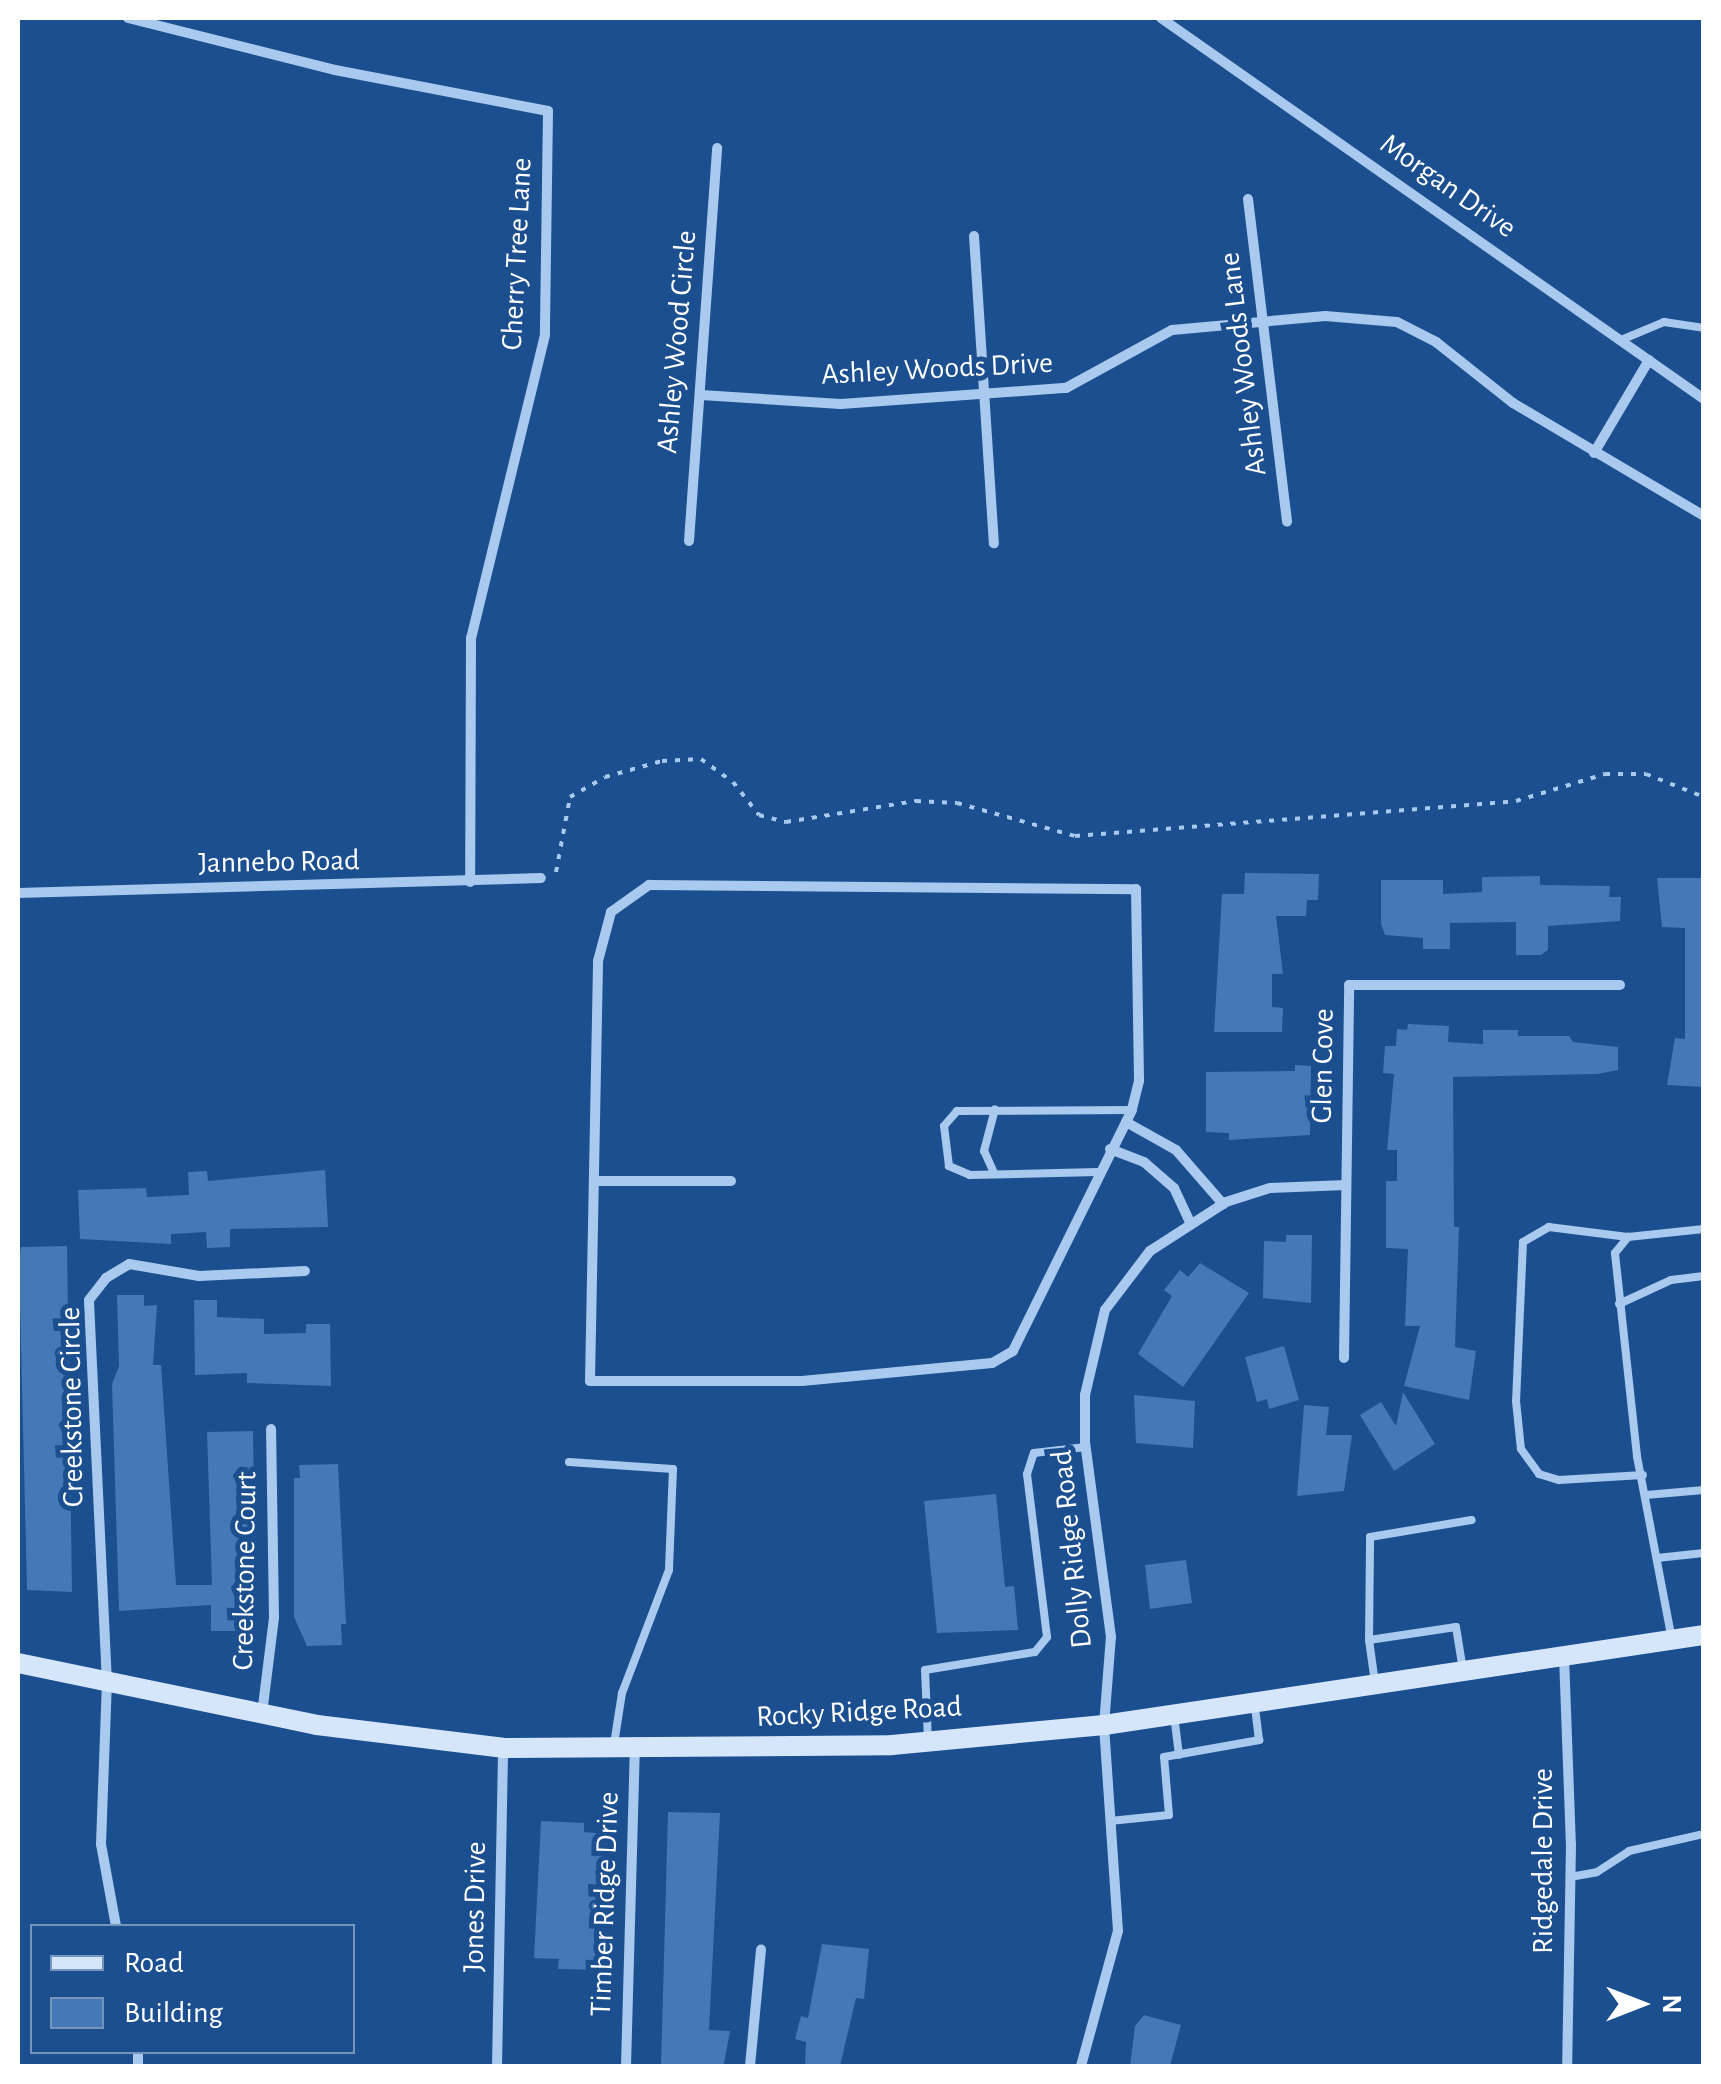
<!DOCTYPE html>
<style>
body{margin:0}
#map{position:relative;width:1721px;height:2084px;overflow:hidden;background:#1b4f8f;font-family:"Alegreya Sans",sans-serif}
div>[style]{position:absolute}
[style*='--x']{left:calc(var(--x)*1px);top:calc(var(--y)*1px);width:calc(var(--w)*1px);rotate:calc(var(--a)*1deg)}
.building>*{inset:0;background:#4478b7}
.path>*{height:4px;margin-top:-2px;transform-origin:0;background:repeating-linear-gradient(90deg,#a9c9ee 0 5px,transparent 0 13px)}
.service>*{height:8px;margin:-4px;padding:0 4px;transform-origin:4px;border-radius:4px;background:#a9c9ee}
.minor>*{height:10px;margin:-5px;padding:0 5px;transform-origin:5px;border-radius:5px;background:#a9c9ee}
.secondary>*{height:20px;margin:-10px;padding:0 10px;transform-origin:10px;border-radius:10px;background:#d6e6fa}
span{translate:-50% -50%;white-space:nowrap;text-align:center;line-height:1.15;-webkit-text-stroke:10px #1b4f8f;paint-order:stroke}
.street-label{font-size:30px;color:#fff}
.frame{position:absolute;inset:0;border:20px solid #fff;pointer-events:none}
.legend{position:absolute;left:30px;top:1924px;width:325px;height:130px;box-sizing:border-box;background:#1b4f8f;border:2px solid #7695bc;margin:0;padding:12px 18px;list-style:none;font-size:30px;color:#fff}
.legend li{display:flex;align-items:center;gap:20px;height:50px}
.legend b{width:50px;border:2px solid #7695bc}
.north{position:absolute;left:1591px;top:1954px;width:100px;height:100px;-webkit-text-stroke:8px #1b4f8f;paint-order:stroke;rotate:90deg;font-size:28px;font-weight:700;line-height:40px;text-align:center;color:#fff}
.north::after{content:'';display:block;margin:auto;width:35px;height:45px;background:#fff;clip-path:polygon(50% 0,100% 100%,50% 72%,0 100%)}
</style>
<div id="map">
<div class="building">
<i style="clip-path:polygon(1245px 873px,1319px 874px,1318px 900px,1307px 900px,1306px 916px,1276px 916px,1283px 974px,1272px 974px,1272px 1007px,1283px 1008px,1282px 1032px,1214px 1032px,1222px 894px,1244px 894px)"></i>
<i style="clip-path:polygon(1540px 876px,1540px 885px,1610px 886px,1609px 897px,1621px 897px,1620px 921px,1548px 926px,1548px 950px,1541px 955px,1516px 955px,1516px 922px,1450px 923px,1450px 949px,1423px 949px,1423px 938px,1385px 935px,1381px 924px,1381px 880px,1443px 880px,1443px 894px,1482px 892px,1482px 877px)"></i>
<i style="clip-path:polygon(1657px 878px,1704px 878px,1704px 1087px,1667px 1085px,1675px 1038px,1685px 1039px,1685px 928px,1662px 927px)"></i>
<i style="clip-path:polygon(1408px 1024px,1449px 1026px,1448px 1042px,1483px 1044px,1483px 1030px,1518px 1030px,1518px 1036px,1569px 1036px,1573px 1042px,1618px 1047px,1618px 1070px,1597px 1074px,1453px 1077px,1454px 1227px,1459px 1227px,1455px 1347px,1476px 1351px,1469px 1400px,1404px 1386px,1420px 1326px,1405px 1326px,1408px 1249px,1386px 1248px,1386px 1181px,1397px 1181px,1397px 1150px,1387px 1150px,1394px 1074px,1383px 1073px,1385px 1046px,1396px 1046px,1397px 1029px,1407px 1030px)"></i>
<i style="clip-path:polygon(1295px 1065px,1311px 1066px,1310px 1135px,1229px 1140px,1229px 1133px,1206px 1132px,1206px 1072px,1295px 1071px)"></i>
<i style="clip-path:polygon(325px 1170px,328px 1227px,230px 1229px,230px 1247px,207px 1248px,206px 1232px,171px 1234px,171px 1244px,80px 1239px,78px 1190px,146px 1188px,147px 1197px,189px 1195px,188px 1172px,207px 1171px,208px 1181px)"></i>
<i style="clip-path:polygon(1286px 1235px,1312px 1235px,1311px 1303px,1263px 1298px,1264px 1241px,1286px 1242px)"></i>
<i style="clip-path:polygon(67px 1246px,72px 1592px,27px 1590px,19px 1262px,21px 1247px)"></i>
<i style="clip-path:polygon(1200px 1263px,1249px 1293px,1183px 1387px,1138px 1354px,1172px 1296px,1164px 1290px,1180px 1270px,1188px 1277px)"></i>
<i style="clip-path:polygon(117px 1295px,144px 1295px,144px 1306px,157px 1305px,153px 1365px,161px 1365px,176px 1585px,212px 1585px,207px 1432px,253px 1431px,256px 1631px,211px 1631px,211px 1605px,119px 1611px,112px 1384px,119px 1366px)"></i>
<i style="clip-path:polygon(194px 1300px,217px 1300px,217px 1317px,264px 1319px,264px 1334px,306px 1333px,306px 1324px,330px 1324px,331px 1386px,247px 1383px,247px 1373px,195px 1375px)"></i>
<i style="clip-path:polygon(1284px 1346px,1299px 1400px,1269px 1409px,1267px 1399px,1257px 1402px,1245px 1357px)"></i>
<i style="clip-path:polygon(1403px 1392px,1435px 1444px,1394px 1471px,1360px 1415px,1381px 1402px,1396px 1426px)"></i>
<i style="clip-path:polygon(1134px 1395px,1195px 1401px,1193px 1448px,1136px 1443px)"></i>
<i style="clip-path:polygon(1304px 1405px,1329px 1407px,1326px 1435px,1352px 1435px,1344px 1491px,1297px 1496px)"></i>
<i style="clip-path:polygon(338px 1464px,346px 1624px,341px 1624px,342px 1645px,307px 1646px,294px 1617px,294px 1478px,300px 1478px,299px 1465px)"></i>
<i style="clip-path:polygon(996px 1494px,1005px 1587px,1014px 1586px,1018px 1630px,937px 1633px,924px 1501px)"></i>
<i style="clip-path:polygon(1186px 1560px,1192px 1603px,1150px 1609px,1145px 1565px)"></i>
<i style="clip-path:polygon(668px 1812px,720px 1813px,709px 2030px,730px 2031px,724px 2064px,661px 2066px)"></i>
<i style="clip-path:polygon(541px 1821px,584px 1823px,584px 1832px,608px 1834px,599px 1911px,602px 1970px,558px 1969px,559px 1959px,534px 1958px)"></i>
<i style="clip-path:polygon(822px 1944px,869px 1949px,864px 1999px,856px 1998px,840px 2066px,805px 2066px,806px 2042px,795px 2039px,801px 2016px,808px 2018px)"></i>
<i style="clip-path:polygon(1144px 2015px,1181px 2025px,1170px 2066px,1130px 2066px,1135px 2026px)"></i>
</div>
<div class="path">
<i style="--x:556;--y:872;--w:76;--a:-79.4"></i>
<i style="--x:570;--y:797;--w:40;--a:-29.7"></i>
<i style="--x:605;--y:777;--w:59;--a:-15.7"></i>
<i style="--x:662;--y:761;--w:39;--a:-3"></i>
<i style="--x:701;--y:759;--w:39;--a:36"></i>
<i style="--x:733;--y:782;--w:42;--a:51.8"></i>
<i style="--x:759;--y:815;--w:28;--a:15"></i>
<i style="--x:786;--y:822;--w:132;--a:-9.2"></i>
<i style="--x:916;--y:801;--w:41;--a:2.8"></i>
<i style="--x:957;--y:803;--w:123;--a:15.6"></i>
<i style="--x:1075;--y:836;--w:442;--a:-4.5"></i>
<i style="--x:1516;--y:801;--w:93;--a:-16.9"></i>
<i style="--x:1605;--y:774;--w:41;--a:0"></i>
<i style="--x:1646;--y:774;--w:62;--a:21.6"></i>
</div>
<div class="service">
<i style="--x:1621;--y:340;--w:47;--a:-22.7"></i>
<i style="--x:1664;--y:322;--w:40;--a:8.5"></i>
<i style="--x:1097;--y:1172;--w:127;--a:178.6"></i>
<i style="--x:970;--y:1175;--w:23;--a:-157"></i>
<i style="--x:949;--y:1166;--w:40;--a:-97.1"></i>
<i style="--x:944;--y:1126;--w:20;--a:-49"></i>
<i style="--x:957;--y:1111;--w:175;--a:-0.3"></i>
<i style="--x:994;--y:1173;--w:24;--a:-114"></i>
<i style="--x:984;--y:1151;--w:43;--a:-75.3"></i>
<i style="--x:1628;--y:1237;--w:80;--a:-172.8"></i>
<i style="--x:1549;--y:1227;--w:30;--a:150"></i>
<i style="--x:1523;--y:1242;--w:159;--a:92.5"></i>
<i style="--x:1516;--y:1401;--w:48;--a:84.1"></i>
<i style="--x:1521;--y:1449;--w:31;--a:54"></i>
<i style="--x:1539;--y:1474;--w:21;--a:17"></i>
<i style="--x:1559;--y:1480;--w:84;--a:-3.4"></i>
<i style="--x:1619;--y:1304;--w:57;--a:-24.8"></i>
<i style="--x:1671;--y:1280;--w:33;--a:-7"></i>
<i style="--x:569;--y:1462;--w:104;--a:3.9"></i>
<i style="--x:673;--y:1469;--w:101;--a:92.3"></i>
<i style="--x:669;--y:1570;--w:132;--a:110.9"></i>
<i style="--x:622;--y:1693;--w:52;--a:98.9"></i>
<i style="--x:1646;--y:1495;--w:58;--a:-4.9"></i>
<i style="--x:1657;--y:1558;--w:47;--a:-6.1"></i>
<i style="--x:1369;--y:1640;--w:103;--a:-89.4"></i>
<i style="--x:1370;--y:1537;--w:103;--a:-9.5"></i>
<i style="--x:1672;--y:1640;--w:187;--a:-100.8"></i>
<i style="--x:1637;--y:1456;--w:204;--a:-96.2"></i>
<i style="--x:1615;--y:1253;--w:21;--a:-51"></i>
<i style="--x:1628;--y:1237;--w:76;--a:-6"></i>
<i style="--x:1375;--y:1683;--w:43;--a:-97.9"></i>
<i style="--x:1369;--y:1640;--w:88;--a:-8.5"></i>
<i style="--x:1456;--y:1627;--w:44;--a:80.8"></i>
<i style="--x:1174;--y:1715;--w:40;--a:82.9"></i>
<i style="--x:928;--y:1741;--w:71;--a:-92.4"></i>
<i style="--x:925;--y:1670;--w:111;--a:-9.3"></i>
<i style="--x:1035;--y:1652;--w:19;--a:-51"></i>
<i style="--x:1047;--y:1637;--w:164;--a:-97"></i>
<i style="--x:1027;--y:1474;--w:22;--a:-72"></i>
<i style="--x:1034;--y:1453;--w:52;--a:-6.6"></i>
<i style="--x:1110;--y:1821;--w:59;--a:-5.8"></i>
<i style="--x:1169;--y:1815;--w:58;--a:-94.9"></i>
<i style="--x:1164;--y:1757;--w:97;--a:-10.1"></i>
<i style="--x:1259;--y:1740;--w:34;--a:-97"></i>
<i style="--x:1570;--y:1877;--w:27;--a:-10"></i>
<i style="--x:1597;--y:1872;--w:38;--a:-33"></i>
<i style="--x:1629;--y:1851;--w:77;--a:-12.8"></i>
</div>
<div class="minor">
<i style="--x:128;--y:18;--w:213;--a:14.1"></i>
<i style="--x:335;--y:70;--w:217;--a:10.9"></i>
<i style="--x:548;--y:111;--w:224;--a:90.8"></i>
<i style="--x:545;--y:335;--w:312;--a:103.7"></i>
<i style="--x:471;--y:638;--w:244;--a:90.2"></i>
<i style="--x:1161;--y:18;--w:663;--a:35.06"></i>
<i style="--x:1248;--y:199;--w:325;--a:83.1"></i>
<i style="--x:974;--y:236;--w:308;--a:86.3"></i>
<i style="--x:701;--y:395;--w:140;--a:3.7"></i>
<i style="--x:841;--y:404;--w:226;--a:-4.1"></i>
<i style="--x:1066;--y:388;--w:121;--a:-28.7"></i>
<i style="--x:1172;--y:330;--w:154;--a:-5.2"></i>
<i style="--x:1325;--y:316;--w:72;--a:4.8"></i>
<i style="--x:1397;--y:322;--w:44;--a:27.1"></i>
<i style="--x:1436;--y:342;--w:98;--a:38.4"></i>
<i style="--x:1513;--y:403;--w:222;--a:30.6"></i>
<i style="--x:1594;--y:453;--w:108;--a:-59.4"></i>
<i style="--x:689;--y:541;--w:394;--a:-85.9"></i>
<i style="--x:649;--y:885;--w:487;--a:0.5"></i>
<i style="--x:1136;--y:889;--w:192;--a:89.1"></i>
<i style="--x:1139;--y:1081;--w:30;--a:104"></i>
<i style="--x:1132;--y:1110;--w:269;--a:116.3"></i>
<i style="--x:1013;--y:1351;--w:24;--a:150"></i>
<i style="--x:992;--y:1363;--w:191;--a:174.6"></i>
<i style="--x:802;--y:1381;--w:212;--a:180"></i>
<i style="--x:590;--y:1381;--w:420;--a:-88.9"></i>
<i style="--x:598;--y:961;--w:51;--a:-75.1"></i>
<i style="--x:611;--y:912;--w:47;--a:-35.4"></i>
<i style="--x:18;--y:893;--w:523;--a:-1.64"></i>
<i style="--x:1126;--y:1122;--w:57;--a:29.2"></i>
<i style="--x:1176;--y:1150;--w:72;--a:49"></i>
<i style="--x:1110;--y:1149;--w:36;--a:21"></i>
<i style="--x:1144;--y:1162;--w:40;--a:41"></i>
<i style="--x:1174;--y:1188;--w:38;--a:65"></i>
<i style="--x:594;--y:1181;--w:137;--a:0"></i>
<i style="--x:1344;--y:1358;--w:373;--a:-89.2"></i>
<i style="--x:1349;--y:985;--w:271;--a:0"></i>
<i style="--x:1564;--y:1656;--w:189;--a:87.9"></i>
<i style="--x:1571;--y:1845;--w:221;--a:91"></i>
<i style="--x:262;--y:1714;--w:98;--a:-82.9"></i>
<i style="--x:274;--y:1617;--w:188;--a:-90.9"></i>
<i style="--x:116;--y:1926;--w:83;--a:-100.4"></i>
<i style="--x:101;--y:1844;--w:161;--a:-87.9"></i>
<i style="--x:107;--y:1683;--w:383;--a:-92.7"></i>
<i style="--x:89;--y:1300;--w:28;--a:-52"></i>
<i style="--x:106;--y:1278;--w:27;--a:-31"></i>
<i style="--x:129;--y:1264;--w:71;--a:9.7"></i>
<i style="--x:199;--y:1276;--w:106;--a:-2.7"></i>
<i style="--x:138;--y:2052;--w:14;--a:90"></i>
<i style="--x:497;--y:2066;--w:317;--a:-88.9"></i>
<i style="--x:626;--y:2066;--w:321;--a:-88.4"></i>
<i style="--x:750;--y:2066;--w:117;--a:-84.6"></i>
<i style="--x:1081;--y:2066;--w:140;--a:-74.7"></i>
<i style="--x:1118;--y:1931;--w:206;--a:-93.9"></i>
<i style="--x:1104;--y:1725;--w:88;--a:-85.5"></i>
<i style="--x:1111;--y:1637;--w:197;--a:-97.6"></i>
<i style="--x:1085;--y:1442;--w:47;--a:-90"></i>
<i style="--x:1085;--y:1395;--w:87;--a:-76.8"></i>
<i style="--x:1105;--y:1310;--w:74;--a:-52.7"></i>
<i style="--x:1150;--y:1251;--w:90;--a:-32.8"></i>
<i style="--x:1226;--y:1202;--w:46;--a:-17.7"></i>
<i style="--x:1270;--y:1188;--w:76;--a:-2.3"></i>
</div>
<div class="secondary">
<i style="--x:18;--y:1663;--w:305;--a:11.7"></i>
<i style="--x:317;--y:1725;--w:187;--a:7"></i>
<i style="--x:503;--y:1748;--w:389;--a:-0.4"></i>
<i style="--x:892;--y:1745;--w:213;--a:-5.4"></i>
<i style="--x:1104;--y:1725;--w:607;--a:-8.53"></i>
</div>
<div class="street-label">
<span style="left:1448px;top:186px;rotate:35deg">Morgan Drive</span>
<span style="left:517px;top:254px;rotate:-87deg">Cherry Tree Lane</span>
<span style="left:677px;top:342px;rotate:-85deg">Ashley Wood Circle</span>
<span style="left:1243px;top:364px;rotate:-97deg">Ashley Woods Lane</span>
<span style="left:937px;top:369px;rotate:-3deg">Ashley Woods Drive</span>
<span style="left:279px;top:862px;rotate:-1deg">Jannebo Road</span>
<span style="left:1323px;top:1066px;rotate:-89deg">Glen Cove</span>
<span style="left:72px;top:1407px;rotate:-91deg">Creekstone Circle</span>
<span style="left:1072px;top:1549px;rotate:-96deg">Dolly Ridge Road</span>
<span style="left:245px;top:1571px;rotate:-89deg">Creekstone Court</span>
<span style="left:859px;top:1712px;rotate:-3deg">Rocky Ridge Road</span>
<span style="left:1543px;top:1861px;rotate:-90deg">Ridgedale Drive</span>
<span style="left:605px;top:1904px;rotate:-88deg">Timber Ridge Drive</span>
<span style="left:475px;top:1907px;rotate:-89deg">Jones Drive</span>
</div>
<div class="frame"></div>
<ul class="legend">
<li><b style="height:12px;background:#d6e6fa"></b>Road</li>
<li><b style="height:28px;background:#4478b7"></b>Building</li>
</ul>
<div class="north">N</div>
</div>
